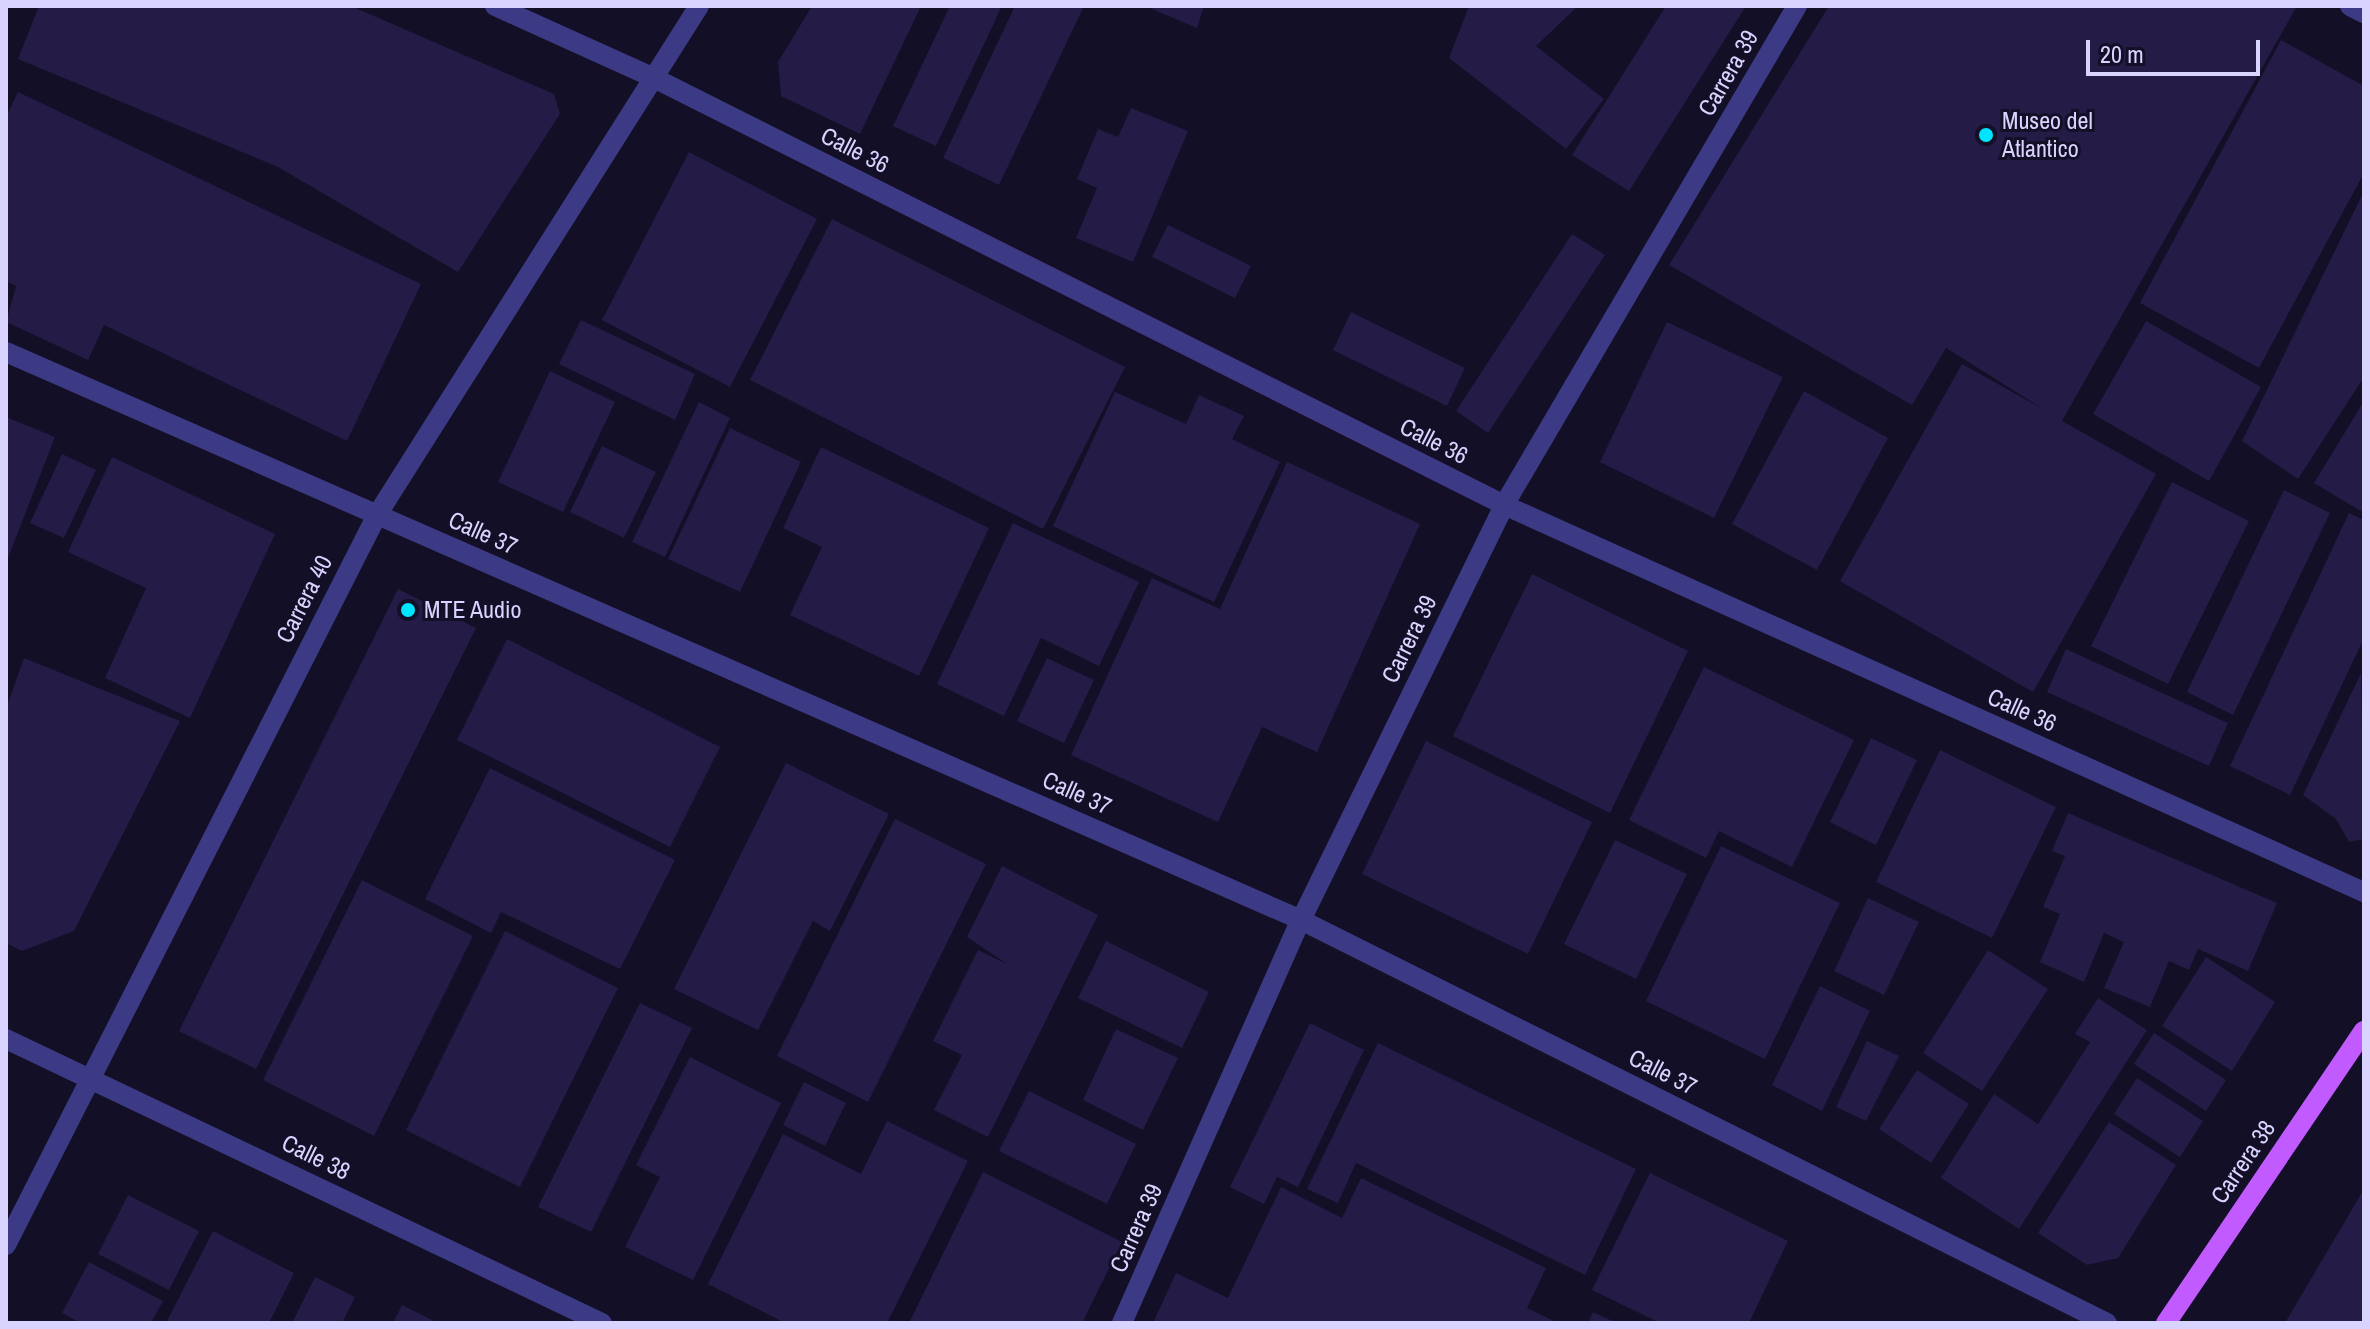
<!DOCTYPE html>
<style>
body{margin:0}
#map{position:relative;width:2370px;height:1329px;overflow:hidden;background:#130f26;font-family:"Archivo Narrow",sans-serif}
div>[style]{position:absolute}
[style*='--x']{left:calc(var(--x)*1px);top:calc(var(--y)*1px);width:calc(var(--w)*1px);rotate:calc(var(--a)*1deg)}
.building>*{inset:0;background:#241b47}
.minor>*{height:20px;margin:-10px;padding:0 10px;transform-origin:10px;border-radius:10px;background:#3d3a85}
.major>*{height:20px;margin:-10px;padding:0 10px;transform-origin:10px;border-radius:10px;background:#c25bff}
.dots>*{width:22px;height:22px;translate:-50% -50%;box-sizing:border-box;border:4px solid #130f26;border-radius:50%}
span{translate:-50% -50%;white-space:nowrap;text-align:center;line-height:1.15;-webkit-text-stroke:6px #130f26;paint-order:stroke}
.street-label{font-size:24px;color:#d9d4ff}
.poi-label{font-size:24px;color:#d9d4ff}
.left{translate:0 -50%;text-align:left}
.frame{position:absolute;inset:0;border:8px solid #d9d4ff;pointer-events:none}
.scale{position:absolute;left:2086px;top:40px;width:174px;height:36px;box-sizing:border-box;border:4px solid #d9d4ff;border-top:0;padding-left:10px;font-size:24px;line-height:28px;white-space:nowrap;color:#d9d4ff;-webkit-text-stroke:6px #130f26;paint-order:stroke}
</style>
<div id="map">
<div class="building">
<i style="clip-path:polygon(39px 6px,351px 6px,554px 94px,560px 114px,458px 272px,278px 167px,18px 59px)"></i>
<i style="clip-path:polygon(812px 6px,921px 6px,860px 134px,781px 96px,778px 62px)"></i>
<i style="clip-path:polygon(950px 6px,1002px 6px,936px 146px,893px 126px)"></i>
<i style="clip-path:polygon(1015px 6px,1084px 6px,999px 185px,943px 158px)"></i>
<i style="clip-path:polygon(1145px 6px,1204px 6px,1197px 28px)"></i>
<i style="clip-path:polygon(1469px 6px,1578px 6px,1536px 46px,1604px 99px,1566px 149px,1449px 58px)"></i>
<i style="clip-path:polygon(1666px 6px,1746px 6px,1629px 191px,1572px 155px)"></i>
<i style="clip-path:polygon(1829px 6px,2297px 6px,2062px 421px,2156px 474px,2033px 692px,1840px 581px,1962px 364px,2043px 409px,1946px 348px,1912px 405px,1669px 265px)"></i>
<i style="clip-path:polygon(2281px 40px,2364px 86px,2364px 173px,2259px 368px,2140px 303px)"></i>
<i style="clip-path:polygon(18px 92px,421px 284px,347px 441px,104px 325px,88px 360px,6px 322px,16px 286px,6px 281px,6px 117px)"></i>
<i style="clip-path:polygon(1131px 108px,1188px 131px,1133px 262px,1076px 238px,1097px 188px,1077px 179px,1098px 129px,1118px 137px)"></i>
<i style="clip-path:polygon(689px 152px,817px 219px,730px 387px,602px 320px)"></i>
<i style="clip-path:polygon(2364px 191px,2364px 377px,2298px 479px,2242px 441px)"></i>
<i style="clip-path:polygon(832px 219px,1125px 367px,1043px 529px,750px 380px)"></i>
<i style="clip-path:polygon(1168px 225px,1251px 266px,1235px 298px,1152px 257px)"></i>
<i style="clip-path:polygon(1572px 234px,1605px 255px,1488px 433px,1456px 411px)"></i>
<i style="clip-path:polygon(1351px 312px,1465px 368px,1447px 406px,1333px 350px)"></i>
<i style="clip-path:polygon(581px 320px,695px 374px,675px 420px,559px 364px)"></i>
<i style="clip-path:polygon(2146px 321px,2261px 387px,2209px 481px,2093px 414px)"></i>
<i style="clip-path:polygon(1667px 322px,1783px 377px,1714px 518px,1600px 462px)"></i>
<i style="clip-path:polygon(550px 371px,615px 402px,563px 512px,498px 482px)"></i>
<i style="clip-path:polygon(1804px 391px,1888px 438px,1817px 570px,1732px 524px)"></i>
<i style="clip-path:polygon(1115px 392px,1186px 424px,1199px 395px,1244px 416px,1232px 439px,1280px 462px,1214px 602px,1053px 526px)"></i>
<i style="clip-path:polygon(2364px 401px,2364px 513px,2314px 483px)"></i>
<i style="clip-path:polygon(699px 402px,730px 418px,665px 557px,632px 542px)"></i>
<i style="clip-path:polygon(6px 417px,55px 437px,6px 563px)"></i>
<i style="clip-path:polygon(730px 428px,801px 462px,740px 592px,668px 559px)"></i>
<i style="clip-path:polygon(602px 446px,656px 472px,624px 538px,570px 512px)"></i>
<i style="clip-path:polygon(821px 447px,989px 528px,919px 676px,790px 615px,822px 547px,783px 528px)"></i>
<i style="clip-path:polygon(62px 454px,96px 470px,64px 538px,30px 523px)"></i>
<i style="clip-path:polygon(112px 457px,275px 534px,190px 718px,105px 678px,146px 588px,68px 552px)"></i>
<i style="clip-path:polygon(1287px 462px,1420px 524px,1317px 752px,1262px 727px,1218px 822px,1071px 755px,1152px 578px,1220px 609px)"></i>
<i style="clip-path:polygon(2172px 482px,2249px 521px,2168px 684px,2091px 646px)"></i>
<i style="clip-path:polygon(2284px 490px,2330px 513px,2233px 715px,2187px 692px)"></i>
<i style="clip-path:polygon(2349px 513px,2364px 520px,2364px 638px,2290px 795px,2230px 766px)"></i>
<i style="clip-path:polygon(1013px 523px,1139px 582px,1099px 666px,1041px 638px,1004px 716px,937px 684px)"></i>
<i style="clip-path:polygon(1532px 574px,1688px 651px,1610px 813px,1453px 736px)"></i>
<i style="clip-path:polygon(398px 589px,476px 628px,256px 1069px,179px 1031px)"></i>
<i style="clip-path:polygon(507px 639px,720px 747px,670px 847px,457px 740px)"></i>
<i style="clip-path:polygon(2066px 649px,2228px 723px,2209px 766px,2047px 692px)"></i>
<i style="clip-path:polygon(24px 658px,180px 721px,74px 931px,22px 951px,6px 943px,6px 708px)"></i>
<i style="clip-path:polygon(1047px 658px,1094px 680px,1064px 743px,1017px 721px)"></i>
<i style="clip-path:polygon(1704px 667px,1854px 740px,1792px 867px,1719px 831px,1706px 858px,1629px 820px)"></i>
<i style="clip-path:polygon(2361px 673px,2364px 839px,2349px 842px,2336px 819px,2303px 795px)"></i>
<i style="clip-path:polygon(1871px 738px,1917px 760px,1876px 845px,1830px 822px)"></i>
<i style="clip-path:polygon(1426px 741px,1592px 822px,1528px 954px,1362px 874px)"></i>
<i style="clip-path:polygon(1940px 750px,2056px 807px,1992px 938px,1876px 882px)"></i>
<i style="clip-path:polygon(786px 763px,889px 814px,830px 931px,813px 921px,758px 1030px,674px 989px)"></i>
<i style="clip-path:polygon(490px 768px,675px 860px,620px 969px,501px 912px,491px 933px,425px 899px)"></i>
<i style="clip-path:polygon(2068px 813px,2277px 903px,2248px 971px,2198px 949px,2189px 970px,2169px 961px,2150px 1007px,2104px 988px,2124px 942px,2104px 933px,2084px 982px,2040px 962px,2060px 914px,2043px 907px,2065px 856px,2052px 851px)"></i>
<i style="clip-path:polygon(895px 819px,986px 864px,868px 1102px,777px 1056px)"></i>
<i style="clip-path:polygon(1615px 840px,1687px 874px,1636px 979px,1564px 944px)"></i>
<i style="clip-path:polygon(1721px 846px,1840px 903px,1765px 1059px,1646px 1001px)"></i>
<i style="clip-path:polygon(1002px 866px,1098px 915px,988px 1137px,934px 1110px,962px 1055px,933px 1041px,978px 950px,1007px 964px,967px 937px)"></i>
<i style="clip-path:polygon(362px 880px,473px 936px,374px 1136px,263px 1080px)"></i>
<i style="clip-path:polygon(1868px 898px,1919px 922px,1884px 995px,1834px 971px)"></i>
<i style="clip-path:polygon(505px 931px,618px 988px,520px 1187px,406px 1130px)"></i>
<i style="clip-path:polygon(1106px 941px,1209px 992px,1182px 1048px,1078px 998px)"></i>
<i style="clip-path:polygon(1988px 950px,2048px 989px,1982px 1091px,1923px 1053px)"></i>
<i style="clip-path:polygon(2206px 957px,2275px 1002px,2232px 1071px,2162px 1026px)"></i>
<i style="clip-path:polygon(1820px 986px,1870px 1011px,1822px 1111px,1772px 1085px)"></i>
<i style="clip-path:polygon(2098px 998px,2147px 1030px,2019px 1229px,1941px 1178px,1994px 1094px,2038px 1124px,2090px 1042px,2075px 1034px)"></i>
<i style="clip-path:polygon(640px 1003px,692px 1028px,591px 1232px,538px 1207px)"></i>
<i style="clip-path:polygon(1310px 1023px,1364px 1050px,1298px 1187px,1277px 1177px,1264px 1204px,1230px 1187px)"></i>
<i style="clip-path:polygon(1116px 1029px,1178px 1058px,1143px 1130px,1083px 1100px)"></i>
<i style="clip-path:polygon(2154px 1033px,2226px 1080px,2206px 1111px,2134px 1064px)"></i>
<i style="clip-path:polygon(1867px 1041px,1899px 1056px,1866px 1121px,1836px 1107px)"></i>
<i style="clip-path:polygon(1378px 1043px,1636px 1169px,1585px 1275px,1356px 1163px,1338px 1203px,1307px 1189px)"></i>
<i style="clip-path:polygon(690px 1057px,781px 1103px,693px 1280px,625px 1247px,660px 1177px,636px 1165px)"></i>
<i style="clip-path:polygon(1917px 1070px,1969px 1104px,1931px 1163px,1879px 1129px)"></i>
<i style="clip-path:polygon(2137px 1078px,2203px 1121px,2180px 1157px,2114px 1114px)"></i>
<i style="clip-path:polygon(804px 1082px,846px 1103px,825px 1146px,783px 1125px)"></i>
<i style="clip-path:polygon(1029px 1091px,1136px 1144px,1107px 1204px,999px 1151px)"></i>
<i style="clip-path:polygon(887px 1121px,968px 1161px,887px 1323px,785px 1323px,708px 1284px,783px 1134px,861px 1174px)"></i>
<i style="clip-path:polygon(2109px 1122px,2176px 1165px,2118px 1258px,2087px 1265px,2038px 1233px)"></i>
<i style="clip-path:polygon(983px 1172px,1122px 1242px,1082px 1323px,909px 1323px)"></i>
<i style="clip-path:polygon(1650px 1173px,1788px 1241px,1749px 1323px,1660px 1323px,1592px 1290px)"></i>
<i style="clip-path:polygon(1361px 1178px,1546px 1268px,1527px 1308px,1558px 1323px,1153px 1323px,1176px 1273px,1228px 1298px,1281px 1187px,1342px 1218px)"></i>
<i style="clip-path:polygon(2364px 1189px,2364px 1323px,2285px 1323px)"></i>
<i style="clip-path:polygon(128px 1195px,199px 1231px,169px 1290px,98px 1254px)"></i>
<i style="clip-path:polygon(213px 1231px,294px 1273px,269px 1323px,166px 1323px)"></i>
<i style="clip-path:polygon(89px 1262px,163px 1301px,151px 1323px,80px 1323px,62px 1313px)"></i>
<i style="clip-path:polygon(315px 1277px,355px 1297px,342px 1323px,292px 1323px)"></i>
<i style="clip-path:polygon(402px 1305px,438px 1323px,393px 1323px)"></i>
<i style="clip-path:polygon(1593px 1312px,1617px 1323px,1588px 1323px)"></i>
</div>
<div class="minor">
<i style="--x:495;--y:6;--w:172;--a:24.3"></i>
<i style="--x:652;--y:77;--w:953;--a:26.67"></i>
<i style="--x:1504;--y:505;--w:943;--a:24.23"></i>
<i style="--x:2350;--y:6;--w:16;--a:27"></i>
<i style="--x:6;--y:352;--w:1414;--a:23.68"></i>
<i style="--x:1301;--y:920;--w:901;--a:26.57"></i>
<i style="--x:6;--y:1039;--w:660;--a:25.48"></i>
<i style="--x:6;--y:1245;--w:819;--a:-63.06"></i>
<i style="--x:377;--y:515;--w:602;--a:-57.68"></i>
<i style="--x:1122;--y:1323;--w:441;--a:-66.1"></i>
<i style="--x:1301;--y:920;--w:462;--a:-63.9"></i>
<i style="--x:1504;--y:505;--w:579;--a:-59.58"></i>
</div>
<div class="major">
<i style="--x:2166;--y:1323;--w:353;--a:-55.9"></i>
</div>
<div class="dots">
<i style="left:1986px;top:135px;background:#00e5ff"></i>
<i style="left:408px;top:610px;background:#00e5ff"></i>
</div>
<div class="street-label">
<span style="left:1728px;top:73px;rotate:-60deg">Carrera 39</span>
<span style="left:855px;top:150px;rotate:27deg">Calle 36</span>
<span style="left:1434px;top:441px;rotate:27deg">Calle 36</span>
<span style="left:483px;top:533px;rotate:24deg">Calle 37</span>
<span style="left:304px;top:599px;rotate:-63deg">Carrera 40</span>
<span style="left:1409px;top:639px;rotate:-64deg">Carrera 39</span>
<span style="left:2022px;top:710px;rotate:24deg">Calle 36</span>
<span style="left:1077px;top:793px;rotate:24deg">Calle 37</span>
<span style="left:1663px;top:1072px;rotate:27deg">Calle 37</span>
<span style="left:316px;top:1157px;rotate:26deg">Calle 38</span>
<span style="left:2243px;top:1162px;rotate:-56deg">Carrera 38</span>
<span style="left:1136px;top:1228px;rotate:-66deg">Carrera 39</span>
</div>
<div class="poi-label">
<span class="left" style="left:2002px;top:135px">Museo del<br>Atlantico</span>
<span class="left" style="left:424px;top:610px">MTE Audio</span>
</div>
<div class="frame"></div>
<div class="scale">20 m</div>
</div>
